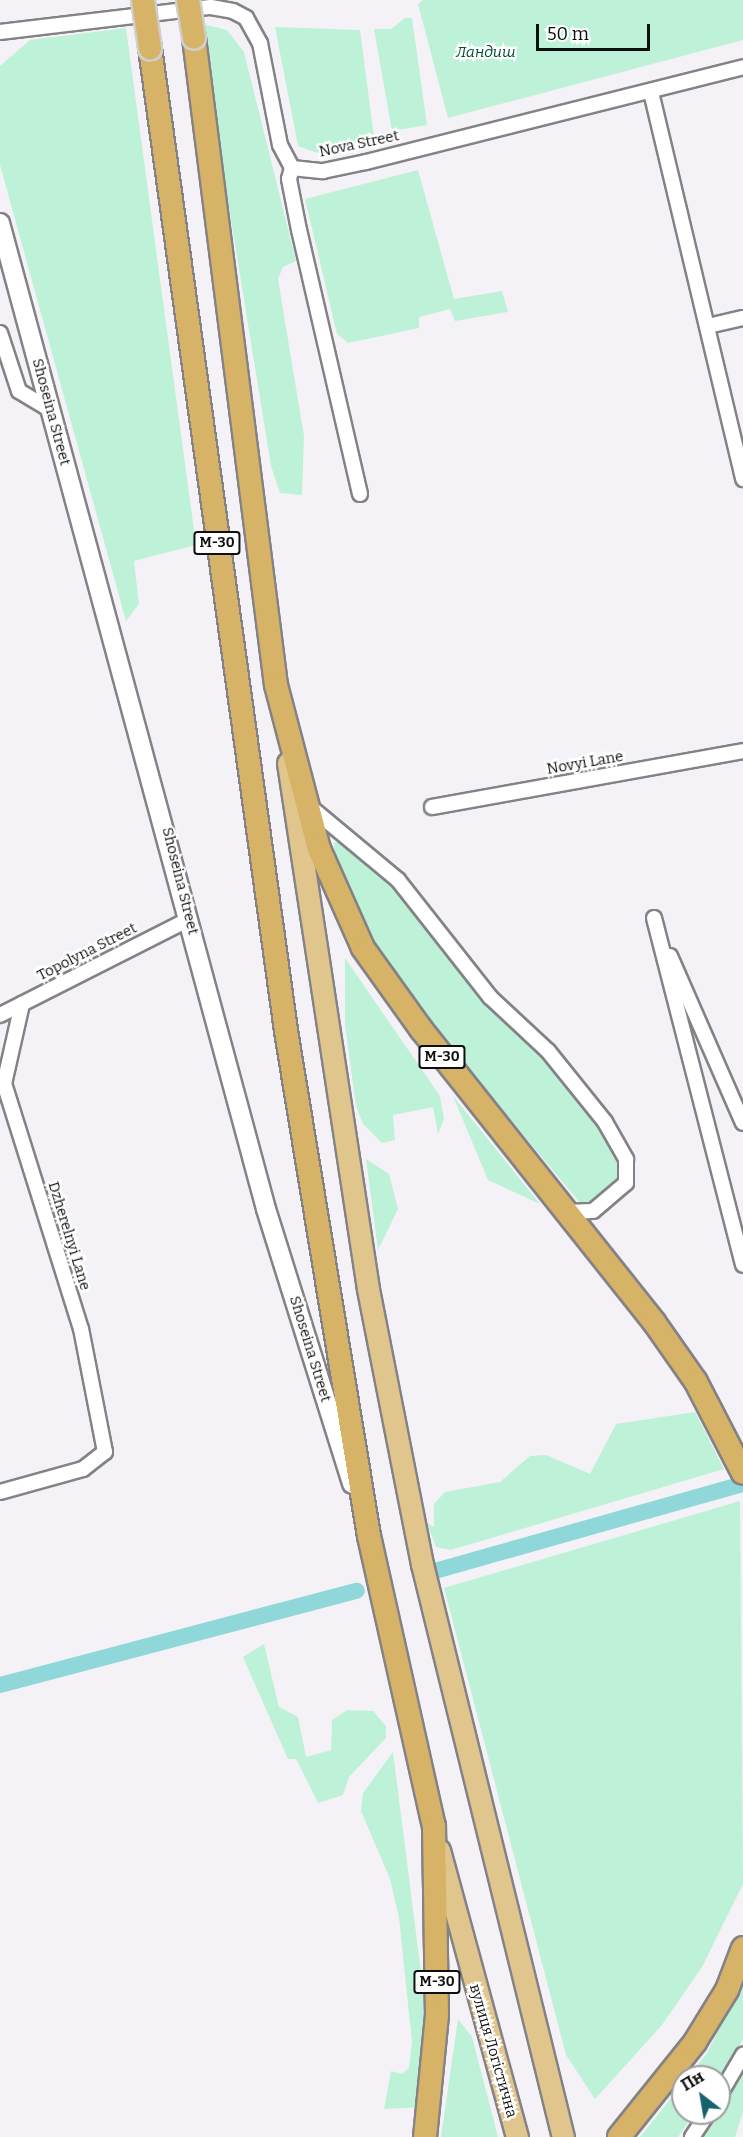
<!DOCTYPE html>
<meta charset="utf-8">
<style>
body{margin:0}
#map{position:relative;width:743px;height:2137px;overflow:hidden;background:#f4f2f7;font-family:Bitter,serif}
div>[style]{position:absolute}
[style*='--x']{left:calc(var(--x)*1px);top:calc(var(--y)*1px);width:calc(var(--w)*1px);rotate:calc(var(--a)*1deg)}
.green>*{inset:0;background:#bdf2d8}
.canal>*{height:16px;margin:-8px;padding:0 8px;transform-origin:8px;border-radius:8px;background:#90d7da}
.roads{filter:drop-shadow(2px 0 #848287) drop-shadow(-2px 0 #848287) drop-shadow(0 2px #848287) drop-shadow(0 -2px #848287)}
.minor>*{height:14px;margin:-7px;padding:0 7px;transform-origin:7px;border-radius:7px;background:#fff}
.secondary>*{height:18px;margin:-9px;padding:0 9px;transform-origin:9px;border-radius:9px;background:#fff}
.primary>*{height:21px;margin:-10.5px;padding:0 10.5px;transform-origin:10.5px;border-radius:10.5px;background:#e0c68c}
.trunk>*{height:22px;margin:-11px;padding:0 11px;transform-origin:11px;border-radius:11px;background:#d6b366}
.bridges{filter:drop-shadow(2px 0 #cfcfcf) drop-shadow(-2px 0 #cfcfcf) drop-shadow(0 2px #cfcfcf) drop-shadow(0 -2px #cfcfcf)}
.trunk-bridge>*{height:22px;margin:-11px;padding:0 11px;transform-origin:11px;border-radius:11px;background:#d6b366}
span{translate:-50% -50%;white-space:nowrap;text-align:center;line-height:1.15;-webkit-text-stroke:4.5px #fff;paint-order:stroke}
.shield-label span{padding:2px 4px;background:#fff;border:2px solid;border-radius:4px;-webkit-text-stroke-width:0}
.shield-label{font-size:14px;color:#0f0f10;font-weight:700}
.park-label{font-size:15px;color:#014f36;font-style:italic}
.street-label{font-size:15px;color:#0f0f10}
.north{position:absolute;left:671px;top:2065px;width:60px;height:60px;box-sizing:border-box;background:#fff;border:2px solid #9f9f9f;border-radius:50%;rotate:329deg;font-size:16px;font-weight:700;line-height:24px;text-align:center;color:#0f0f10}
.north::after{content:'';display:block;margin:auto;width:21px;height:27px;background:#16616e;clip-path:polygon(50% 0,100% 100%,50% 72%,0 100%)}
.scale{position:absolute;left:536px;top:24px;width:114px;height:27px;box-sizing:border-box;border:3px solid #0f0f10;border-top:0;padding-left:8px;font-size:18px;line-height:21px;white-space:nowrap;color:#0f0f10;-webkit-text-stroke:4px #fff;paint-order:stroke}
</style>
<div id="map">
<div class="green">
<i style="clip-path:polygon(423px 0,743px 0,743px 40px,448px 118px,418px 4px)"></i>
<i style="clip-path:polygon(405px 18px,412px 18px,427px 125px,392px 131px,374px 29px,391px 29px)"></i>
<i style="clip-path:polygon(206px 25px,227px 30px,244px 52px,296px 261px,283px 267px,278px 279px,304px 436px,302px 495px,280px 493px,271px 466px,201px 35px)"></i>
<i style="clip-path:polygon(275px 27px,360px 30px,374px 137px,320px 154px,298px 146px)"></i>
<i style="clip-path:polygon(126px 28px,196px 545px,134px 561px,139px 604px,126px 621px,0 165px,0 66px,30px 40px)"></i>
<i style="clip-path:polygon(418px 170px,454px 299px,502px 291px,508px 312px,455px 321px,450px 309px,419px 317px,419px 328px,348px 343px,337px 334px,305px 199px)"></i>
<i style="clip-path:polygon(334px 842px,351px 845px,390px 881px,588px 1108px,624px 1167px,622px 1180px,595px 1203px,581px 1204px,426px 1018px,374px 948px,335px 861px)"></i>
<i style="clip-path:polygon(345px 958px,440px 1096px,444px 1119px,438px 1134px,433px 1107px,393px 1115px,395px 1140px,382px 1143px,363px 1124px,356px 1106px,345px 1025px)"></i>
<i style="clip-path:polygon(453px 1096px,540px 1204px,488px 1180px)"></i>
<i style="clip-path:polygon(366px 1159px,389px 1174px,398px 1209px,378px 1250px)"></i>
<i style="clip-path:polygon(695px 1412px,724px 1469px,451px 1550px,436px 1547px,427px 1523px,434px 1527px,434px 1504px,445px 1492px,500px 1482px,530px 1456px,546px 1455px,590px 1474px,616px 1424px)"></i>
<i style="clip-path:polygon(740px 1501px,743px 1884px,702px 1967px,662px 2025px,595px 2099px,566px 2055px,444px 1588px)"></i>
<i style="clip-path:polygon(264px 1644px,279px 1707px,298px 1717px,306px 1757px,331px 1750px,332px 1720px,347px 1710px,373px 1711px,386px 1726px,386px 1738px,349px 1777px,343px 1795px,318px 1803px,296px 1759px,288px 1759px,243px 1657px)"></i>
<i style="clip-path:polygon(393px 1752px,429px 2035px,421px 2107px,384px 2109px,391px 2071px,402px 2074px,409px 2068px,412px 2042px,399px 1918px,390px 1879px,361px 1811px,363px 1793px)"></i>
<i style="clip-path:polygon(743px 1980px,743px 2039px,728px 2067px,719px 2079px,688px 2077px,707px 2053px)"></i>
<i style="clip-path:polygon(458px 2019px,472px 2037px,498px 2137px,441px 2137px)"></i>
<i style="clip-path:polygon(743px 2069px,743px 2112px,735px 2137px,697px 2137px,719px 2113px)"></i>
<i style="clip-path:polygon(683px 2083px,683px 2113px,695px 2113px,678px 2137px,640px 2137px)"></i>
</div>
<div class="canal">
<i style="--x:435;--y:1571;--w:320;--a:-15.8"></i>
<i style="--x:0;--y:1685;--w:369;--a:-14.8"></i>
</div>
<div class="roads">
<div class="minor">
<i style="--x:0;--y:32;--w:212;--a:-6.8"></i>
<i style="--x:211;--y:7;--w:22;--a:10"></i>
<i style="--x:233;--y:11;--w:15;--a:28"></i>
<i style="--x:246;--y:18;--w:29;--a:61"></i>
<i style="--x:260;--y:43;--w:104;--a:78.9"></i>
<i style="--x:280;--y:145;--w:26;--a:62"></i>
<i style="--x:651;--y:92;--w:398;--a:76.6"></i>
<i style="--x:708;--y:326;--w:36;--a:-13"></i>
<i style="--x:0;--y:333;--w:61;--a:71.9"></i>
<i style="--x:19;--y:391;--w:35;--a:31"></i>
<i style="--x:360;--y:494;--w:271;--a:-103"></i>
<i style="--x:299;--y:230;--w:52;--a:-101.1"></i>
<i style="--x:289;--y:179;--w:11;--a:-75"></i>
<i style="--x:292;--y:168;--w:31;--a:6"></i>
<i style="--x:323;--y:171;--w:44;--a:-11.8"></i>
<i style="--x:366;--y:162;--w:389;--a:-14.1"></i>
<i style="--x:308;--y:805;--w:117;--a:39.8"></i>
<i style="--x:398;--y:880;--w:149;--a:51.8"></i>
<i style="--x:490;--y:997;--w:79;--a:43"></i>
<i style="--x:548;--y:1051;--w:91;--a:51.2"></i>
<i style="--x:605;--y:1122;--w:43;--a:60.4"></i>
<i style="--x:626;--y:1159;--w:24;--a:90"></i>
<i style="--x:626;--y:1183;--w:43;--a:139.7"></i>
<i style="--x:593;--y:1211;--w:29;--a:178"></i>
<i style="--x:432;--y:807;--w:316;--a:-10.2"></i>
<i style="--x:654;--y:918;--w:358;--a:75.6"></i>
<i style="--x:670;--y:956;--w:182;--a:66.4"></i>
<i style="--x:0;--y:1015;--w:212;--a:-26.9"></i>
<i style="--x:0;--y:1492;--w:86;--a:-15.5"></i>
<i style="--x:83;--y:1469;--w:28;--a:-38"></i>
<i style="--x:105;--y:1452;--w:125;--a:-101"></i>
<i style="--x:81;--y:1329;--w:257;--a:-107.4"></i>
<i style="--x:4;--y:1084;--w:82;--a:-77.3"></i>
<i style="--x:719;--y:2096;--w:48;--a:-59.7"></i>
<i style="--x:692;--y:2137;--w:29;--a:-56"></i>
</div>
<div class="secondary">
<i style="--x:0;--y:223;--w:1021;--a:74.9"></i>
<i style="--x:266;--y:1209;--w:288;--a:72.6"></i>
</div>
<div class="primary">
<i style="--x:288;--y:763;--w:532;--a:81.35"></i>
<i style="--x:368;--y:1289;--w:280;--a:78.9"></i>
<i style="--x:422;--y:1564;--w:590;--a:76.18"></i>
<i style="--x:439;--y:1850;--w:297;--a:74.8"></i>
</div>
<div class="trunk">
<i style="--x:194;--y:38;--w:652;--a:82.78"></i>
<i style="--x:276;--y:685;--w:170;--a:75.3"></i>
<i style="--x:319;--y:849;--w:108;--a:66"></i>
<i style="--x:363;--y:948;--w:100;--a:54.4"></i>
<i style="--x:421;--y:1029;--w:374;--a:51.5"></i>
<i style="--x:654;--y:1322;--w:73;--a:55"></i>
<i style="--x:696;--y:1382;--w:102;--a:62.7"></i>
<i style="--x:150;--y:48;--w:992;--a:82.12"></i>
<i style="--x:286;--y:1031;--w:512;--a:80.67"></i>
<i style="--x:369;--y:1536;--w:297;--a:77.4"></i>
<i style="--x:434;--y:1826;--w:189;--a:89.1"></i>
<i style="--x:437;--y:2015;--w:123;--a:95.6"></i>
<i style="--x:619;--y:2137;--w:122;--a:-51.3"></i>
<i style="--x:695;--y:2042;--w:61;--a:-58.4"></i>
<i style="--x:727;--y:1990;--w:45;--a:-69.1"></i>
</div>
</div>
<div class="bridges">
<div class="trunk-bridge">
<i style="--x:143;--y:0;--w:49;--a:81.7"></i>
<i style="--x:188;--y:0;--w:38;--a:81"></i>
</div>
</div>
<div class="shield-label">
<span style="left:217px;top:543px">М-30</span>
<span style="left:442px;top:1057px">М-30</span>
<span style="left:437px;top:1982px">М-30</span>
</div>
<div class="park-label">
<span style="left:486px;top:53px">Ландиш</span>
</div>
<div class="street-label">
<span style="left:359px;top:144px;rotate:-12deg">Nova Street</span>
<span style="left:51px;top:412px;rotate:75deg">Shoseina Street</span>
<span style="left:585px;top:763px;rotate:-10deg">Novyi Lane</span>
<span style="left:180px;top:881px;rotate:76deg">Shoseina Street</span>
<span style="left:87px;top:952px;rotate:-27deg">Topolyna Street</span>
<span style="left:69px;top:1236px;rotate:73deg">Dzherelnyi Lane</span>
<span style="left:310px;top:1349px;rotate:73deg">Shoseina Street</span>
<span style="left:493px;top:2051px;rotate:74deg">вулиця Логістична</span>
</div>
<div class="north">Пн</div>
<div class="scale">50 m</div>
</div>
